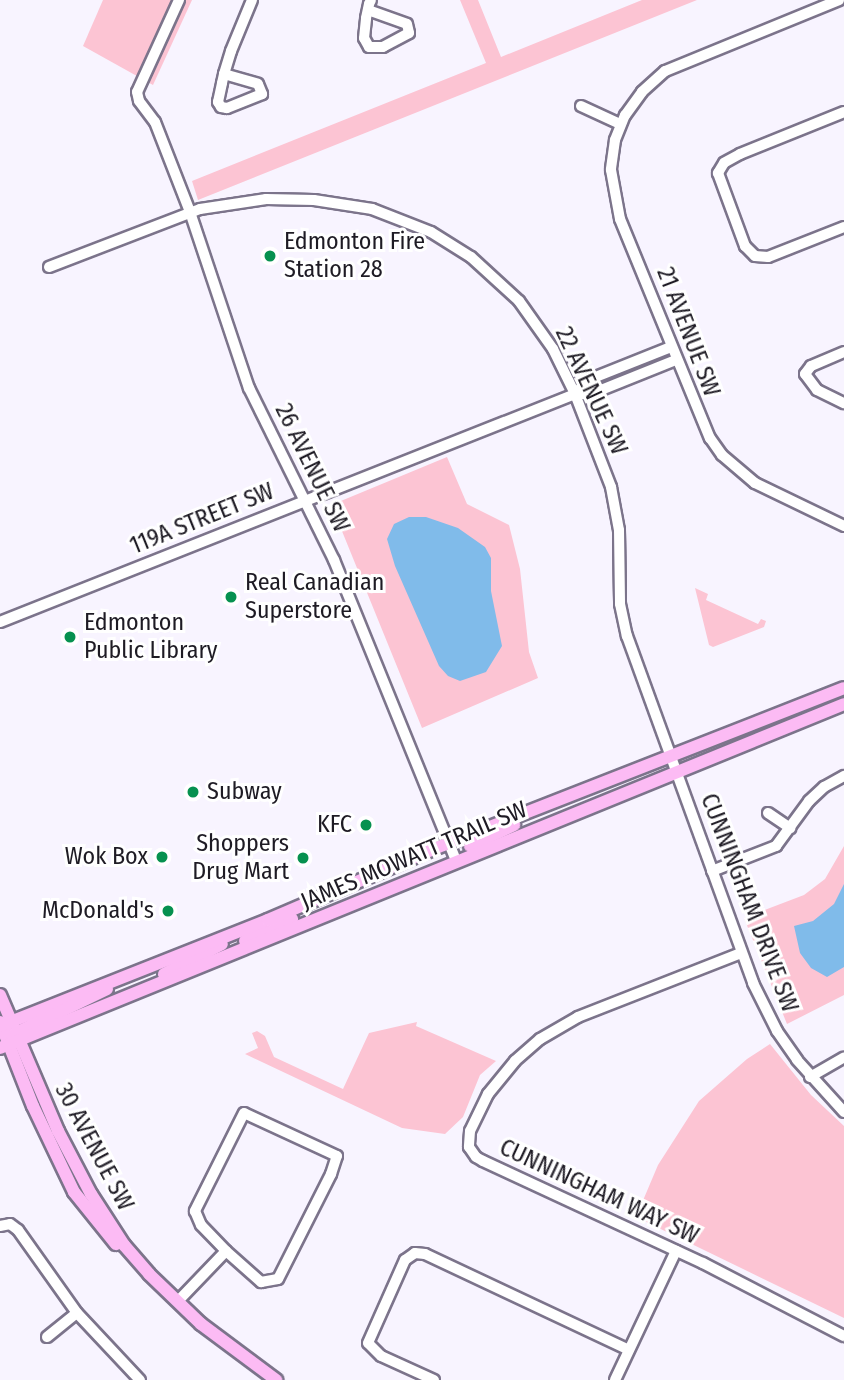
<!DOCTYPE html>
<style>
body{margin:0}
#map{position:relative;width:844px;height:1380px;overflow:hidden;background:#f8f4ff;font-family:"Fira Sans Condensed",sans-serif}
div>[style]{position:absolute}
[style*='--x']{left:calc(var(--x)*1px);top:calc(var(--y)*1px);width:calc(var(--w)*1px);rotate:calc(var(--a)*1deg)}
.green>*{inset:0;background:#fcc4d3}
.water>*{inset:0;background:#80bbea}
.roads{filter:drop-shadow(2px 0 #7c748b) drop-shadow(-2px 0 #7c748b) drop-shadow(0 2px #7c748b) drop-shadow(0 -2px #7c748b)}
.minor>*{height:10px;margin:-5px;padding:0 5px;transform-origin:5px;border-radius:5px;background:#fff}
.major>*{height:12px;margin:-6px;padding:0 6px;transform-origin:6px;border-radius:6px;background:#fcbbf4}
.dots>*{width:19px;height:19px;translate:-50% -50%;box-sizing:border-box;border:4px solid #fff;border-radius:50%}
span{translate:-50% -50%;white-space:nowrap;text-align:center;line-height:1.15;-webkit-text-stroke:6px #fff;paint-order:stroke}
.poi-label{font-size:24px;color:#1e1b24}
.left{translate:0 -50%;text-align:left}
.right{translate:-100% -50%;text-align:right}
.street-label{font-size:24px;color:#1e1b24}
</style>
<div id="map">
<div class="green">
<i style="clip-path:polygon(103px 0,192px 0,153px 85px,83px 46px)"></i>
<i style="clip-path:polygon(460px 0,478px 0,501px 57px,642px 0,697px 0,198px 200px,192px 181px,486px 63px)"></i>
<i style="clip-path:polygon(447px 457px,467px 504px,509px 525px,520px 569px,529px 652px,538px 678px,422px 728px,333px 509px,336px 503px)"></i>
<i style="clip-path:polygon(695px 588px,708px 594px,706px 600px,758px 624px,761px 619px,766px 621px,764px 627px,713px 647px,709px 645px)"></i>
<i style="clip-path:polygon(844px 846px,844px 995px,787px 1024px,744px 918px,804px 895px,825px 879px)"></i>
<i style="clip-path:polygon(417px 1022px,416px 1026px,496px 1061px,480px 1075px,463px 1117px,445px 1134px,402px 1128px,245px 1054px,258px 1048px,252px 1033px,257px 1031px,265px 1036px,274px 1057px,343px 1089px,369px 1033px)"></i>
<i style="clip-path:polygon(770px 1044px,811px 1095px,844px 1126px,844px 1318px,636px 1217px,658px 1165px,699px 1101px,747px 1059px)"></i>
</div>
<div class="water">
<i style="clip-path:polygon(409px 517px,426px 517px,458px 528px,485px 547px,491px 558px,491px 591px,502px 646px,486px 672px,460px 681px,448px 676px,439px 666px,395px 566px,387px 539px,394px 524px)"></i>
<i style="clip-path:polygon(844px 884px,844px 967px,827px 977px,811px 968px,800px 953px,794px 926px,813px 921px,834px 904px)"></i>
</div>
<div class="roads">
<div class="minor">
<i style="--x:179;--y:0;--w:101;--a:114.5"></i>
<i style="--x:137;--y:92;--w:9;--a:77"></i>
<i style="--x:139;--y:101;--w:26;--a:53"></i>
<i style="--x:155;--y:122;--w:97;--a:68.7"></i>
<i style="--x:190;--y:212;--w:186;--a:71.5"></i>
<i style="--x:249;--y:388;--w:192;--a:63.7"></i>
<i style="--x:334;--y:560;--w:325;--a:67.9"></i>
<i style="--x:839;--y:0;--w:188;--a:157.8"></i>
<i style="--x:665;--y:71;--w:31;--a:138"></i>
<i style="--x:642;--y:92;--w:29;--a:126"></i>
<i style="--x:625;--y:115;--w:27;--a:112"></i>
<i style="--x:615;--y:140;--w:30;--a:98"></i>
<i style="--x:611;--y:170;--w:50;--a:79.6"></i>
<i style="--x:620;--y:219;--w:237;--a:67.7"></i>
<i style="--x:710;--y:438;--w:21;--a:55"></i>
<i style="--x:722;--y:455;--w:43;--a:40.3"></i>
<i style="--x:755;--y:483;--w:99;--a:25.8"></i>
<i style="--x:368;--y:10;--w:41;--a:19.7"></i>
<i style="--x:407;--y:24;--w:9;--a:77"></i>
<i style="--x:409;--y:33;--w:30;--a:152"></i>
<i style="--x:383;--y:47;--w:14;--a:180"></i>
<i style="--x:369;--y:47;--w:10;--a:-119"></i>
<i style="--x:364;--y:38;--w:20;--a:-84"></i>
<i style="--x:366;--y:18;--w:14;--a:-78"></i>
<i style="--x:369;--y:4;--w:4;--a:-63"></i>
<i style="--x:224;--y:74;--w:35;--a:16"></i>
<i style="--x:258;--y:84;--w:11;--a:68"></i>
<i style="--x:262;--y:94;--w:38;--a:158"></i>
<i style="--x:227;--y:108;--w:6;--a:-171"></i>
<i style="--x:221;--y:107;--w:6;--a:-121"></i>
<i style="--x:218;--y:102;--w:19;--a:-78"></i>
<i style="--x:222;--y:83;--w:9;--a:-77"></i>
<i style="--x:224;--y:74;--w:24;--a:-73"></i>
<i style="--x:231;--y:51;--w:55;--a:-67.6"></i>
<i style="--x:581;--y:106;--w:43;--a:24.8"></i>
<i style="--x:844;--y:112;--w:112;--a:158"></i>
<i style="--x:740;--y:154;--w:18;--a:151"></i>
<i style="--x:724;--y:163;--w:12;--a:121"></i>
<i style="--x:718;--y:173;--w:78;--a:69.7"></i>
<i style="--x:745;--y:246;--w:14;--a:45"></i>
<i style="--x:755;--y:256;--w:13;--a:4"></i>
<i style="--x:768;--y:257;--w:82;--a:-21.5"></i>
<i style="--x:49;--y:267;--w:162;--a:-21"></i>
<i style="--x:200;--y:209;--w:67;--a:-8.6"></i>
<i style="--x:266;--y:199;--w:48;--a:1.2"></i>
<i style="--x:314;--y:200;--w:59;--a:8.8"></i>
<i style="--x:372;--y:209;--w:63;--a:21.3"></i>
<i style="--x:431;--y:232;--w:47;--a:32"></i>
<i style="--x:471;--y:257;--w:65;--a:42.5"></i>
<i style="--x:519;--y:301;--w:59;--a:54.7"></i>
<i style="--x:553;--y:349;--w:50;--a:63.9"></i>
<i style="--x:575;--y:394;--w:100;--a:68.8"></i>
<i style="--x:611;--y:487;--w:44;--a:79.5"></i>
<i style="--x:619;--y:530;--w:74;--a:89.2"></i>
<i style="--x:620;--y:604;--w:33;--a:78"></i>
<i style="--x:627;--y:636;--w:369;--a:70"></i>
<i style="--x:753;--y:983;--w:54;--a:63.4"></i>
<i style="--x:777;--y:1031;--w:35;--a:55"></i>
<i style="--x:797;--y:1060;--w:70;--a:47.9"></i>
<i style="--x:844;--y:352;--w:36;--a:157"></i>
<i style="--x:811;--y:366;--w:10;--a:127"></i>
<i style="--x:805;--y:374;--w:20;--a:53"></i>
<i style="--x:817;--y:390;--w:30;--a:26"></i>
<i style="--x:575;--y:394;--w:19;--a:-47"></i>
<i style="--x:588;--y:380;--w:89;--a:-21.7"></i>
<i style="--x:0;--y:622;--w:619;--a:-21.63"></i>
<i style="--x:575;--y:394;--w:16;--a:0"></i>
<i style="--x:591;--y:394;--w:92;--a:-21.8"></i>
<i style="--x:768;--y:813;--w:27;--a:34"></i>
<i style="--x:712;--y:871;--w:69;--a:-21.3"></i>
<i style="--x:776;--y:846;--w:56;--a:-53.7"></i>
<i style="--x:809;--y:801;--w:21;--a:-43"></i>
<i style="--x:824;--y:787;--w:23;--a:-29"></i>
<i style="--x:741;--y:953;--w:175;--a:158.6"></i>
<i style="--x:578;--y:1017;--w:44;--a:149.9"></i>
<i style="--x:540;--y:1039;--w:33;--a:139"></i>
<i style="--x:515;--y:1061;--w:43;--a:129.3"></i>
<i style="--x:488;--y:1094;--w:41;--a:115.9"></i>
<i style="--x:470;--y:1131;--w:16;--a:94"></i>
<i style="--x:469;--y:1147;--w:12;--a:55"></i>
<i style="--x:476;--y:1157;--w:8;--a:30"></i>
<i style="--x:483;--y:1161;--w:242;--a:24.9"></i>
<i style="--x:703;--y:1263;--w:159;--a:27.4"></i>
<i style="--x:810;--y:1077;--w:39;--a:-30"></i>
<i style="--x:0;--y:1226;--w:10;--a:-11"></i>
<i style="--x:10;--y:1224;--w:10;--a:37"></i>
<i style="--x:18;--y:1230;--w:102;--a:54.6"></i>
<i style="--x:77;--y:1313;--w:92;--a:46.8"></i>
<i style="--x:178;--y:1301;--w:69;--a:-46.2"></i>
<i style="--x:226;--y:1251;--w:47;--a:41.5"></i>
<i style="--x:261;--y:1282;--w:17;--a:-10"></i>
<i style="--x:278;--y:1279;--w:118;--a:-63.2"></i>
<i style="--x:331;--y:1174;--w:19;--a:-72"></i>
<i style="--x:337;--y:1156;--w:102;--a:-155.2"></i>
<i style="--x:244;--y:1113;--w:110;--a:116.6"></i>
<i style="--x:195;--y:1211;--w:15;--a:67"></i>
<i style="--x:201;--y:1225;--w:36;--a:46"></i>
<i style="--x:47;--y:1337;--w:38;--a:-39"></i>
<i style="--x:434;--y:1380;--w:58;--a:-155.6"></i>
<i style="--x:381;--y:1356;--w:18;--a:-135"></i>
<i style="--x:368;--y:1343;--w:91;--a:-66"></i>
<i style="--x:405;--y:1260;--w:12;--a:-35"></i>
<i style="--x:415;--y:1253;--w:10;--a:6"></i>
<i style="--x:425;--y:1254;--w:225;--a:25.2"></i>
<i style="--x:615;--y:1380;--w:143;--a:-64.7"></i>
</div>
<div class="major">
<i style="--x:470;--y:846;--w:49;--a:-25.5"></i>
<i style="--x:245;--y:941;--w:52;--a:-25.1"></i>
<i style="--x:164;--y:974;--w:65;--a:-27.3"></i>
<i style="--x:0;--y:995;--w:148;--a:66.9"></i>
<i style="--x:58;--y:1131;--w:71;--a:62.4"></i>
<i style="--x:91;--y:1194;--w:61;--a:57.1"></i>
<i style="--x:124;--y:1245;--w:38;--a:49"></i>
<i style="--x:149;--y:1274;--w:72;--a:43.9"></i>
<i style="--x:201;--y:1324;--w:94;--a:36.7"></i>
<i style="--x:0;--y:1022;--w:90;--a:68.6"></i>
<i style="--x:33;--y:1106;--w:95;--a:64.5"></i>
<i style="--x:74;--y:1192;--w:67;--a:51.1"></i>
<i style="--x:0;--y:1026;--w:288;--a:-21.6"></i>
<i style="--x:268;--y:920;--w:183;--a:-23.2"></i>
<i style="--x:436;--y:848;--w:438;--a:-21.4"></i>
<i style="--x:12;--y:1038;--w:6;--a:-51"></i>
<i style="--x:16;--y:1033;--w:101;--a:-25.8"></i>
<i style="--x:0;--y:1048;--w:911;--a:-22.17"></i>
</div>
</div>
<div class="dots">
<i style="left:270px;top:256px;background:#06914f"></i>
<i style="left:231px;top:597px;background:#06914f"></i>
<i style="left:70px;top:637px;background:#06914f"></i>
<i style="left:193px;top:792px;background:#06914f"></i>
<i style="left:366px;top:825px;background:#06914f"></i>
<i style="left:162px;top:857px;background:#06914f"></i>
<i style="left:303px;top:858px;background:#06914f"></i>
<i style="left:168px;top:911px;background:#06914f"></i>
</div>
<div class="poi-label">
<span class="left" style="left:284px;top:256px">Edmonton Fire<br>Station 28</span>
<span class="left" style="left:245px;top:597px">Real Canadian<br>Superstore</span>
<span class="left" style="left:84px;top:637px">Edmonton<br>Public Library</span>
<span class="left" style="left:207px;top:792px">Subway</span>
<span class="right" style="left:352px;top:825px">KFC</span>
<span class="right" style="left:289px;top:858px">Shoppers<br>Drug Mart</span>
<span class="right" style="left:148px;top:857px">Wok Box</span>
<span class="right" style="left:154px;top:911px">McDonald's</span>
</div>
<div class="street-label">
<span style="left:688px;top:332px;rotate:69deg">21 AVENUE SW</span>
<span style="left:591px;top:391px;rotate:65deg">22 AVENUE SW</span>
<span style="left:312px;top:468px;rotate:64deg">26 AVENUE SW</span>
<span style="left:202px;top:519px;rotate:-22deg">119A STREET SW</span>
<span style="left:414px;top:856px;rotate:-23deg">JAMES MOWATT TRAIL SW</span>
<span style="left:749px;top:903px;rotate:69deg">CUNNINGHAM DRIVE SW</span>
<span style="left:94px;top:1147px;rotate:62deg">30 AVENUE SW</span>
<span style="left:599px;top:1192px;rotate:25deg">CUNNINGHAM WAY SW</span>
</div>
</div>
